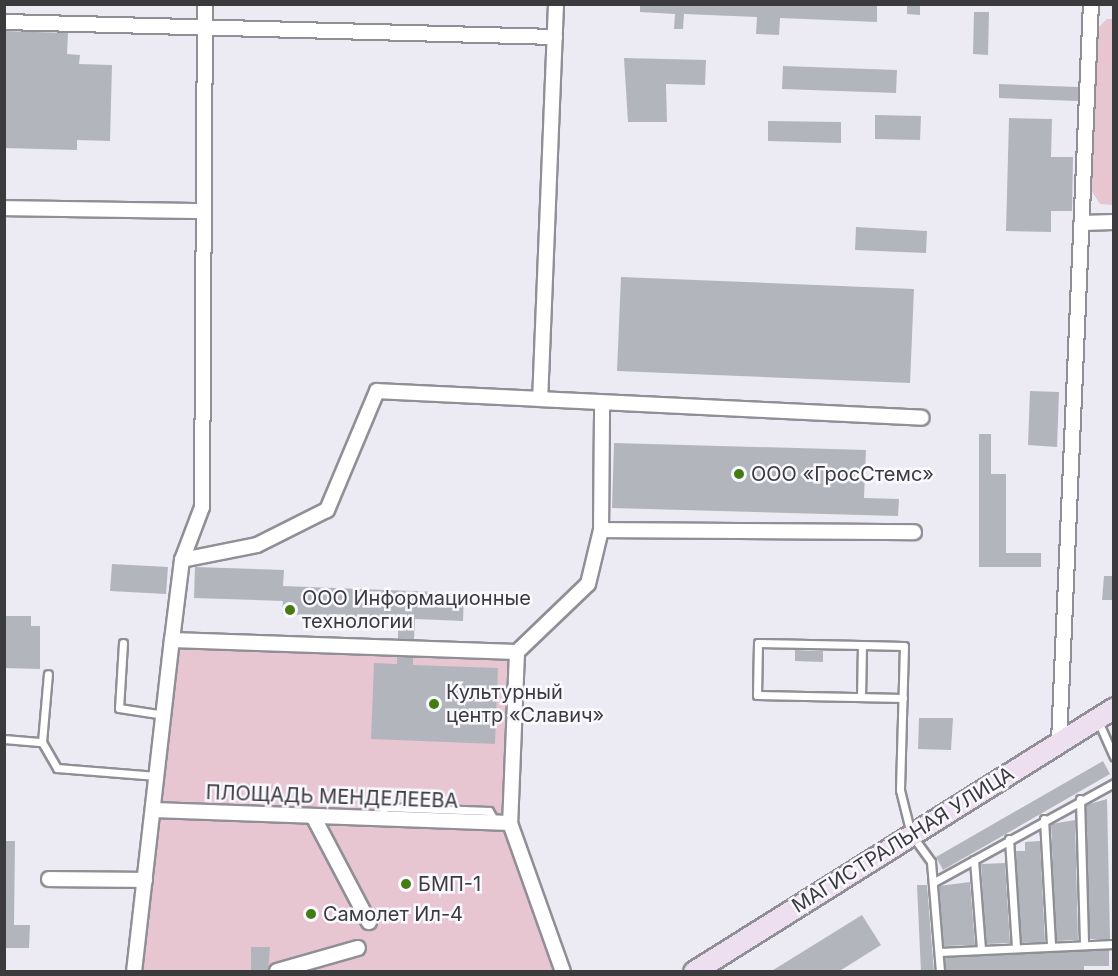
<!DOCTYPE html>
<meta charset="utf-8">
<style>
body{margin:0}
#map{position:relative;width:1118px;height:976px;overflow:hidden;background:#ecebf3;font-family:Inter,sans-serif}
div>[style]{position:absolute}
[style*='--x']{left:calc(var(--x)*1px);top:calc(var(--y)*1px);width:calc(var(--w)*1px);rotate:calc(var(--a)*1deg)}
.green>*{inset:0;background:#e7c6d2}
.building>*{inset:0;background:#b2b6bc}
.roads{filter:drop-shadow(2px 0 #908f96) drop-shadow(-2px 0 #908f96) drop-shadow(0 2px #908f96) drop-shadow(0 -2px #908f96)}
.lane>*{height:7px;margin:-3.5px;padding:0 3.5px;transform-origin:3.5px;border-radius:3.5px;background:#fff}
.street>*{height:14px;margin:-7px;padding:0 7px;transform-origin:7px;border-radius:7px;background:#fff}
.secondary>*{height:20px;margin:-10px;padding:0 10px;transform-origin:10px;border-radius:10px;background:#eddfef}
.dots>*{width:16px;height:16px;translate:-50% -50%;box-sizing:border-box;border:3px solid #f9f9ff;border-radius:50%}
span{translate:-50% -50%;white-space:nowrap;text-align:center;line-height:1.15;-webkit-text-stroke:5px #f9f9ff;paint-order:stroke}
.poi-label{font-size:20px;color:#3b3b3e}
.left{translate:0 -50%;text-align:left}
.street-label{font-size:20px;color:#3b3b3e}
.frame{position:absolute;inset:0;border:6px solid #3b3b3e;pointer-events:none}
</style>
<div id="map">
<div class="green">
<i style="clip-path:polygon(1107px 19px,1114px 19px,1113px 205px,1100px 204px,1090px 189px,1097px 29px)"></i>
<i style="clip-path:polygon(172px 640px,517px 652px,509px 823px,562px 971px,136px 972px)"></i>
</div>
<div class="building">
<i style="clip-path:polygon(640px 4px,877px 4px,877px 22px,780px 18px,779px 35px,756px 34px,757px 17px,684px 14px,683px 29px,674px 29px,675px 14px,640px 12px)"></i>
<i style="clip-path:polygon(907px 4px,920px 4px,920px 15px,907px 14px)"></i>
<i style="clip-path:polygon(974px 12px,989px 12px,988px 55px,973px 54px)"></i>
<i style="clip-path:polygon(4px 31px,68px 33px,67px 54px,80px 55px,79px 64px,112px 65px,110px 141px,77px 140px,77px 150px,4px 148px)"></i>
<i style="clip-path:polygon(624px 58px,706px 60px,705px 85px,666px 84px,667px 122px,628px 122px)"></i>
<i style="clip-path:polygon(783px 66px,897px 70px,896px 93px,782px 89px)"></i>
<i style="clip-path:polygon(999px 84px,1078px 87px,1078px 101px,999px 98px)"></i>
<i style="clip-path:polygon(875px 115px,921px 116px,920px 140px,875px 139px)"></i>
<i style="clip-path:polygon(1009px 118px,1052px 119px,1051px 157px,1073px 157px,1072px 211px,1051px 211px,1051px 232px,1006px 231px)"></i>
<i style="clip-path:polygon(768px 121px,841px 122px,841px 143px,768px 141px)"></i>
<i style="clip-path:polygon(856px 227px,927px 231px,926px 253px,855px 250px)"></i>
<i style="clip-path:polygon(621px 277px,914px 289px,910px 383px,617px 371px)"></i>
<i style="clip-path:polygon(1030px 391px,1059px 392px,1057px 447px,1028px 445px)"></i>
<i style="clip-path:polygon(979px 434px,991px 434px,991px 474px,1006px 474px,1006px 553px,1041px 553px,1041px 567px,979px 567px)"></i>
<i style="clip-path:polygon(614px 443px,866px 450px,864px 498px,899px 499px,898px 516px,612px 508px)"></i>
<i style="clip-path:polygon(112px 564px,168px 567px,166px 594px,110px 591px)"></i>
<i style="clip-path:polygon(195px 567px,284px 570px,283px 586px,464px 593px,463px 621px,415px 619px,414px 639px,398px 639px,398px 619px,282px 614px,283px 601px,194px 598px)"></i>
<i style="clip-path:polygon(1104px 576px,1113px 576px,1113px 600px,1102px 600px)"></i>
<i style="clip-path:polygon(4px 616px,31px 616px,31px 626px,40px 626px,40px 669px,4px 668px)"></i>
<i style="clip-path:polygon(795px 650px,823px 651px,823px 662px,795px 661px)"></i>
<i style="clip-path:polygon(397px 657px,413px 657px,413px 665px,498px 668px,495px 744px,371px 739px,374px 663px,397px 664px)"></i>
<i style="clip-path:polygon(919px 718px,953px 718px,951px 750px,918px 749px)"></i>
<i style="clip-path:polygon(1103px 761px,1110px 774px,943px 870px,936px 857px)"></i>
<i style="clip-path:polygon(1107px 799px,1110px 939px,1089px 939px,1086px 805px)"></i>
<i style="clip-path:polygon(1075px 820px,1078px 940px,1056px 941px,1051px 824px)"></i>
<i style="clip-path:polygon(4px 841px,15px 841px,14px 925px,30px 925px,29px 948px,4px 948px)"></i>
<i style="clip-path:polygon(1040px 841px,1045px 942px,1021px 943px,1016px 851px,1025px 851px,1025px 842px)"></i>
<i style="clip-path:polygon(1005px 863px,1010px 943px,986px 944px,981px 864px)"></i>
<i style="clip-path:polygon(970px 882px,975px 945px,944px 946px,939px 886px)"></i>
<i style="clip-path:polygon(917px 885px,927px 885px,934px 972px,921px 972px)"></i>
<i style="clip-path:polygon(862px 915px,881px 945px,838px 972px,770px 972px)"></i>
<i style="clip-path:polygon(251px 947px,270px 947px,268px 972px,251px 972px)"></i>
<i style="clip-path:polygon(1109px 950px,1109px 966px,1084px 966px,1084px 972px,946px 972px,944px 957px)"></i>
</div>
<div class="roads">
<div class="lane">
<i style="--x:123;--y:643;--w:65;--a:93.5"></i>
<i style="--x:119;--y:708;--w:46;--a:8.8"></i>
<i style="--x:862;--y:645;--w:104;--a:-178.9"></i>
<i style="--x:758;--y:643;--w:52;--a:91.1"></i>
<i style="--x:757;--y:695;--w:146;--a:1.2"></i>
<i style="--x:861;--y:697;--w:52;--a:-88.9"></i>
<i style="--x:862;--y:645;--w:42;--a:1.4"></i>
<i style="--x:904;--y:646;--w:144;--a:91.6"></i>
<i style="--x:900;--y:790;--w:45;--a:76"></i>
<i style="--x:911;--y:834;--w:34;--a:54"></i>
<i style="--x:931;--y:862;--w:110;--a:85.3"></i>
<i style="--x:1098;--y:721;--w:39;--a:66"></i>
<i style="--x:4;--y:739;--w:38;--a:5"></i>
<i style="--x:42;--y:742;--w:30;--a:60"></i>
<i style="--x:57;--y:768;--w:100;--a:4.6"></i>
<i style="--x:42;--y:742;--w:68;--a:-85"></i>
<i style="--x:1080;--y:799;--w:146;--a:88.4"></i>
<i style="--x:381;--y:819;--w:12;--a:-76"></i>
<i style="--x:384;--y:807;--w:105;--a:2.2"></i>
<i style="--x:489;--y:811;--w:14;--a:60"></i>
<i style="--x:1044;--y:819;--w:127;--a:86.8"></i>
<i style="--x:1009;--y:839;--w:108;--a:86.3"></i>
<i style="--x:974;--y:860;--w:89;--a:85.5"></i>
<i style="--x:934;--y:882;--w:205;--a:-28.8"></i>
<i style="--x:939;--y:952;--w:175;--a:-2.6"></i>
</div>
<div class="street">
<i style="--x:556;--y:4;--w:395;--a:92.3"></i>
<i style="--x:540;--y:399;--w:382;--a:2.8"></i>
<i style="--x:4;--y:22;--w:551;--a:1.56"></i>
<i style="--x:4;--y:208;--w:200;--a:0.9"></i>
<i style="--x:1082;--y:223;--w:32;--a:-2"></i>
<i style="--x:601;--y:530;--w:313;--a:0.4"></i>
<i style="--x:182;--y:560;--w:76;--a:-11.3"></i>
<i style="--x:257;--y:545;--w:78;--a:-26.6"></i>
<i style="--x:327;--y:510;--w:129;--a:-67.2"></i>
<i style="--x:377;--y:391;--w:163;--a:2.8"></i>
<i style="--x:172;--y:640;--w:81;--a:-82.9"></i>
<i style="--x:182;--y:560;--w:57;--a:-69.3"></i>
<i style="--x:202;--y:507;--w:503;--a:-89.66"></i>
<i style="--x:517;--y:652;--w:98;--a:-43.8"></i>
<i style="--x:588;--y:584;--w:56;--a:-76.5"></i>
<i style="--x:601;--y:530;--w:124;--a:-89.5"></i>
<i style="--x:1059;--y:742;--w:739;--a:-87.52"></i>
<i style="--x:154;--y:810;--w:356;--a:2.1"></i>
<i style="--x:313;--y:816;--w:120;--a:62.2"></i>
<i style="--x:49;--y:879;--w:96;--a:0.6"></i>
<i style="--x:277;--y:971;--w:84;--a:-15.9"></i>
<i style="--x:134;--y:972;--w:334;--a:-83.5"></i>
<i style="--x:172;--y:640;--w:345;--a:2"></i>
<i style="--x:517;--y:652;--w:171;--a:92.3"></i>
<i style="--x:510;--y:823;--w:158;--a:70.4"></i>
</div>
<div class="secondary">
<i style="--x:694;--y:972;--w:496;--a:-32.1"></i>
</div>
</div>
<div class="dots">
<i style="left:739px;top:474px;background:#447c11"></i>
<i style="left:290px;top:610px;background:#447c11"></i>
<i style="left:434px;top:704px;background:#447c11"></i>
<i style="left:406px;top:884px;background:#447c11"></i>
<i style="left:311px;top:914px;background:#447c11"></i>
</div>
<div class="poi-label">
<span class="left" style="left:751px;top:474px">ООО «ГросСтемс»</span>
<span class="left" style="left:302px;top:610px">ООО Информационные<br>технологии</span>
<span class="left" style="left:446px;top:704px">Культурный<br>центр «Славич»</span>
<span class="left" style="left:418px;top:884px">БМП-1</span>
<span class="left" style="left:323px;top:914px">Самолет Ил-4</span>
</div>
<div class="street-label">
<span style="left:332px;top:797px;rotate:2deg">ПЛОЩАДЬ МЕНДЕЛЕЕВА</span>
<span style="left:903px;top:840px;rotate:-32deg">МАГИСТРАЛЬНАЯ УЛИЦА</span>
</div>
<div class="frame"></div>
</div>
